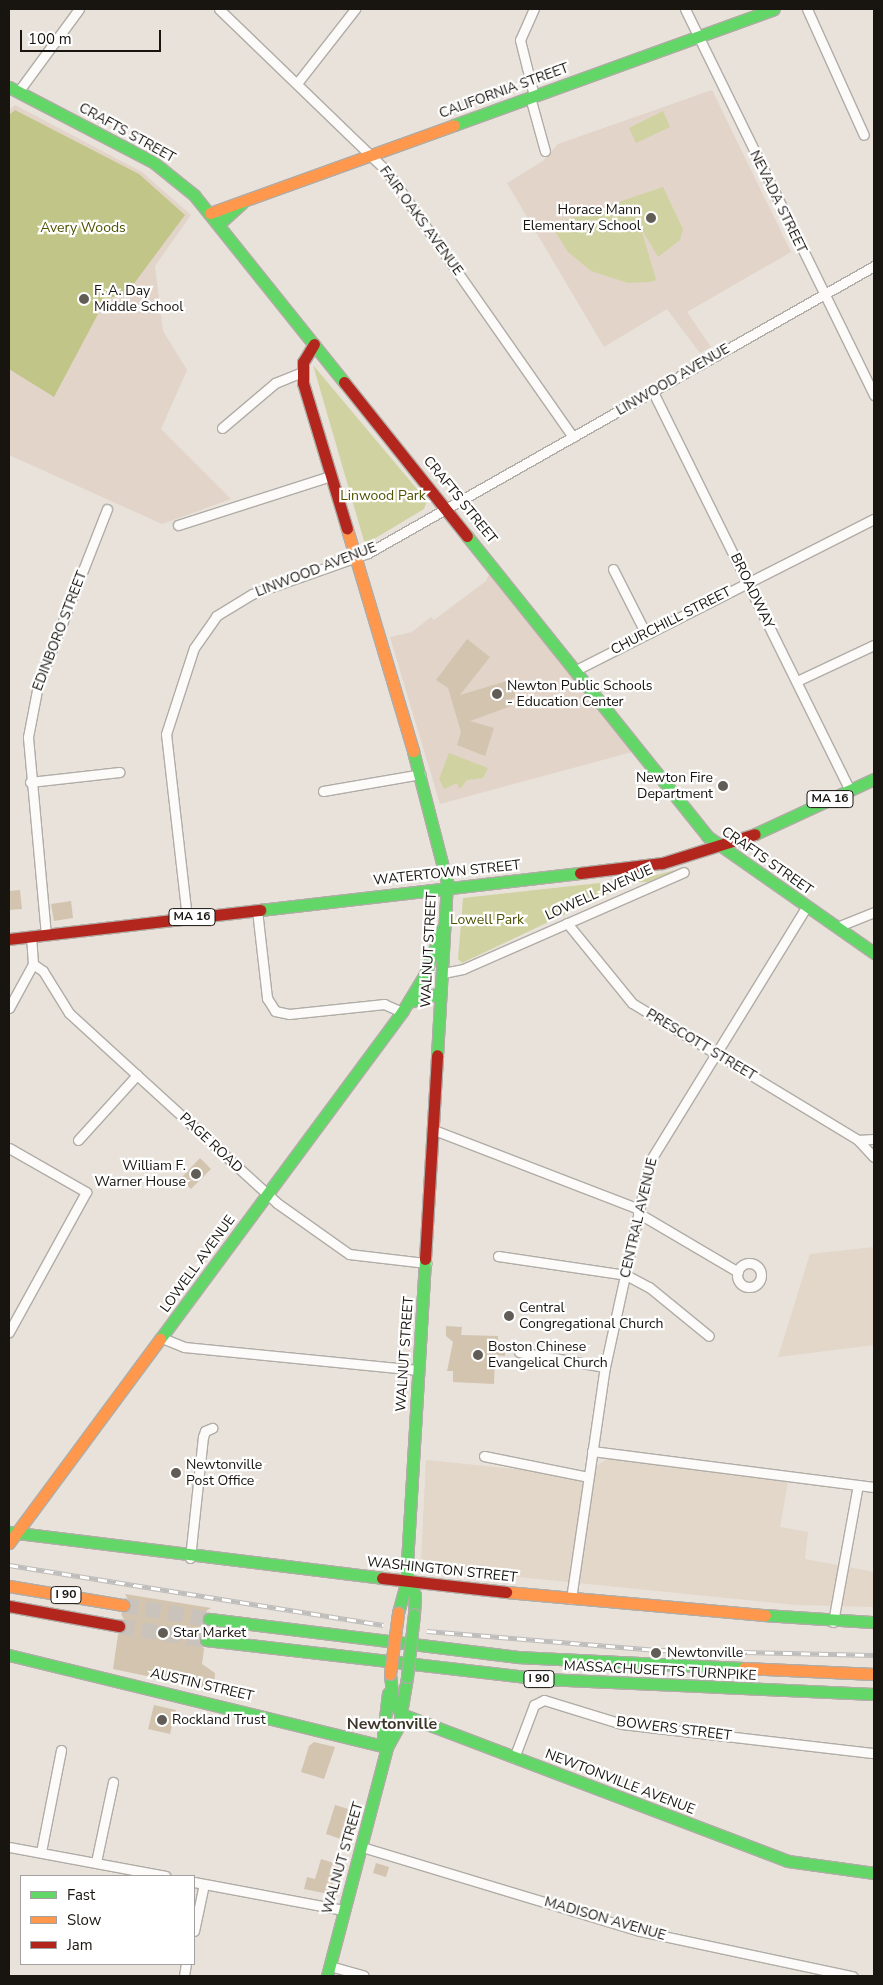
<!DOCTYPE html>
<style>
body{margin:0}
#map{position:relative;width:883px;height:1985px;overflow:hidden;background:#e8e2da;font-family:"Nunito Sans",sans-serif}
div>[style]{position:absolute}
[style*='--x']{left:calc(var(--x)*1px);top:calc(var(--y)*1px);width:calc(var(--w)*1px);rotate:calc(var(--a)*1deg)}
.built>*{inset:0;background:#e2d7c8}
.education>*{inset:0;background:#e2d4c8}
.green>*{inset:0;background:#d0d3a1}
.forest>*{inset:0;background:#c2c588}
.building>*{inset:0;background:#d2c4af}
.highway-tunnel>*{height:15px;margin-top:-7.5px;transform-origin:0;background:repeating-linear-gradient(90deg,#c9c3bc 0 15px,transparent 0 23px)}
.roads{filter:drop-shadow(1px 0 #b0aca6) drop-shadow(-1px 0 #b0aca6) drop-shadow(0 1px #b0aca6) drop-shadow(0 -1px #b0aca6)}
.street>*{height:9px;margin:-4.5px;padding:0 4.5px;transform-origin:4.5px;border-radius:4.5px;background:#fcfbf9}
.street>.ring{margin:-4.5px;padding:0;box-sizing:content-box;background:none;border:9px solid #fcfbf9;border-radius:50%}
.fast>*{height:11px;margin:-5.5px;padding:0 5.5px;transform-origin:5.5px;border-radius:5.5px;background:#63d668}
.slow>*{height:11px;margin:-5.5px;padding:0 5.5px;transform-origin:5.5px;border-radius:5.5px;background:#ff974d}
.jam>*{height:11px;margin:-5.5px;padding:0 5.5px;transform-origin:5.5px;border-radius:5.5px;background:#b3261e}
.rail>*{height:5px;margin-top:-2.5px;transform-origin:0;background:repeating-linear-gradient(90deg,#fff 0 9px,#bebdbb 0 18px);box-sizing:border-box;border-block:1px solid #bebdbb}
.bridges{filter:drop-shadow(1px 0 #b0aca6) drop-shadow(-1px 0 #b0aca6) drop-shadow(0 1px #b0aca6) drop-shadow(0 -1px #b0aca6)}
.fast-bridge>*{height:11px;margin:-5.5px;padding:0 5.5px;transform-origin:5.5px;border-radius:5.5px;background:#63d668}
.slow-bridge>*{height:11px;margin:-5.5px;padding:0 5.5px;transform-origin:5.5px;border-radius:5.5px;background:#ff974d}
.dots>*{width:14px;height:14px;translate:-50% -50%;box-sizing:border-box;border:2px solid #fff;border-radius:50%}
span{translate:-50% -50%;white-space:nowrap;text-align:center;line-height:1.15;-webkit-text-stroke:4.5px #fff;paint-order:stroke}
.shield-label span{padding:1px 4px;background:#fff;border:1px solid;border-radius:4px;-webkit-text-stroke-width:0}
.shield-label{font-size:12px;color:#18140f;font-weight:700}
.street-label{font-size:14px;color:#18140f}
.poi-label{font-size:14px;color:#18140f}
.right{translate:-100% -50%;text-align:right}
.left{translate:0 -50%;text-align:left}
.park-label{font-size:14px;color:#4d5300}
.quarter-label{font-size:16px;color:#3e362a;font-weight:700}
.frame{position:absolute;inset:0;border:10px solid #18140f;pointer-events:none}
.legend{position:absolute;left:20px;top:1875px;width:175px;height:90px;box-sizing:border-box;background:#fff;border:1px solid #a3a19f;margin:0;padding:6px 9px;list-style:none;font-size:15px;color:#18140f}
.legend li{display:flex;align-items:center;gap:10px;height:25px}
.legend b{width:25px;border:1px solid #a3a19f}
.scale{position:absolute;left:20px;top:30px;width:141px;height:22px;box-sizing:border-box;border:2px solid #18140f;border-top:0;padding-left:6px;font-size:15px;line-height:18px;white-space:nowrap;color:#18140f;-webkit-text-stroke:4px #fff;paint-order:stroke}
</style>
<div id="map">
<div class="built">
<i style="clip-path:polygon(874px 1247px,874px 1345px,778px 1357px,810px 1254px)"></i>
<i style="clip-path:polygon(608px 1458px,788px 1482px,780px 1527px,808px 1532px,805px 1559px,874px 1572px,874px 1607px,796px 1605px,430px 1568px,421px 1561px,426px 1460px,583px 1476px)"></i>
</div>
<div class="education">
<i style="clip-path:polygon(712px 90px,791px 252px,687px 312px,711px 347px,700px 353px,667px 309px,604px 347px,507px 183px,543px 161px,558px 144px)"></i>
<i style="clip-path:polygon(15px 105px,142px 172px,191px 215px,155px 266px,163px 331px,187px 370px,161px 429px,231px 499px,162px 524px,9px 455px,9px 110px)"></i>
<i style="clip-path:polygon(490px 572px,632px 752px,440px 804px,390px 637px,412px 632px,431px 617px,434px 620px,486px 581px)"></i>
</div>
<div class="green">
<i style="clip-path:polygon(663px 111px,670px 127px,636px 143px,629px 128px)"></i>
<i style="clip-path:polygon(663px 187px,683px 229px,680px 240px,658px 257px,641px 228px,656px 280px,650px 282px,628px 283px,591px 271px,568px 252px,551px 225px)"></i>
<i style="clip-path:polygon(313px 365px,427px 501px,424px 509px,369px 542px,364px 541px)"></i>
<i style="clip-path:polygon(449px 753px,488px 768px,483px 778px,467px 780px,460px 789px,457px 783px,444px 789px,439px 779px)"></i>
<i style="clip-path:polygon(679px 869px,648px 882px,633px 882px,462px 963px,458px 959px,463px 898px,645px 878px)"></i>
</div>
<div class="forest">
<i style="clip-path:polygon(15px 110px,139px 174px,185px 215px,127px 293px,106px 299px,54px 397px,9px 369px,9px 115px)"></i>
</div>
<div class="building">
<i style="clip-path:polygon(467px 639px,490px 657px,460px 695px,507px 681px,517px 696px,512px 698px,514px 705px,470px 721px,494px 728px,485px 756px,457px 745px,461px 732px,448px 688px,436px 680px)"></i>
<i style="clip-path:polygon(20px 890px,22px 909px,9px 910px,9px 891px)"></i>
<i style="clip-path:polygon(71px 901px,73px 918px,54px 921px,51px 904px)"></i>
<i style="clip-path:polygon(200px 1158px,211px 1169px,191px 1189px,180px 1179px)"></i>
<i style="clip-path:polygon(446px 1326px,462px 1327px,461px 1335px,498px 1336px,498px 1344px,505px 1344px,505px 1356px,495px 1355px,494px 1384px,453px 1382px,453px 1371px,447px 1371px,453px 1342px,446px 1336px)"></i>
<i style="clip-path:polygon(125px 1594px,211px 1608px,201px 1614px,200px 1622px,207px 1631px,197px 1639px,204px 1649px,202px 1664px,215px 1673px,214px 1690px,113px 1669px,118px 1635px,128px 1627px,121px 1614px,132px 1606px)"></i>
<i style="clip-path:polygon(154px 1705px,176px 1710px,170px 1734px,148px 1729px)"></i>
<i style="clip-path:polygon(314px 1742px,335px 1747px,324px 1779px,301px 1772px,309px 1746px)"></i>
<i style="clip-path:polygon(335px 1805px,355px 1811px,347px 1841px,326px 1834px)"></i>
<i style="clip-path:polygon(321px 1859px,340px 1865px,329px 1894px,304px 1889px,307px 1877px,315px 1879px)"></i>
<i style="clip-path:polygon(376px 1863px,389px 1867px,386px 1877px,373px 1873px)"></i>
</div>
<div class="highway-tunnel">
<i style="--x:123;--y:1605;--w:87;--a:9.2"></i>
<i style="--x:119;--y:1626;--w:88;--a:9.1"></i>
</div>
<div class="roads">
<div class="street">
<i style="--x:219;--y:9;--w:232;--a:44"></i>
<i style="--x:386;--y:170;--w:326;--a:55"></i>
<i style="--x:685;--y:9;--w:430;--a:63.9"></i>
<i style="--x:807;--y:9;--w:138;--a:65.7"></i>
<i style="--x:298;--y:82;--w:93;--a:-52"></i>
<i style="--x:18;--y:92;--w:103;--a:-53.7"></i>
<i style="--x:534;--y:96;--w:58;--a:-104"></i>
<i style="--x:520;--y:40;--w:34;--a:-66"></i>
<i style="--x:530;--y:97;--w:56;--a:74.5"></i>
<i style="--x:653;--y:392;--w:444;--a:63.7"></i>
<i style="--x:222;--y:428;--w:70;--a:-40.3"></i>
<i style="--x:275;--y:383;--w:29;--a:-22"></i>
<i style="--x:178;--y:525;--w:161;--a:-17.8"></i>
<i style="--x:613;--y:569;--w:73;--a:63.1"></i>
<i style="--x:576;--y:670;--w:334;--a:-26.9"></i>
<i style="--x:797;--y:681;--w:85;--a:-25.1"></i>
<i style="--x:30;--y:782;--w:90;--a:-6.4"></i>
<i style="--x:323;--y:791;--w:99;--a:-9.8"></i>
<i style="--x:257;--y:910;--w:89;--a:83.5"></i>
<i style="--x:267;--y:998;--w:15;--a:58"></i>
<i style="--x:275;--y:1011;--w:14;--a:12"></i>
<i style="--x:289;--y:1014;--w:96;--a:-6"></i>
<i style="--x:384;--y:1004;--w:20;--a:24"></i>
<i style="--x:187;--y:918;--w:185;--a:-96.5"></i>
<i style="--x:166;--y:734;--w:90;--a:-72"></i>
<i style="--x:194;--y:648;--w:39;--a:-55"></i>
<i style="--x:216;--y:616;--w:42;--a:-31.4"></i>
<i style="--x:252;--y:594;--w:123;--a:-19.5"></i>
<i style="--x:368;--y:553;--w:582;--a:-29.56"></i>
<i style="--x:567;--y:923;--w:103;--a:50.9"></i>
<i style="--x:632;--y:1003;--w:264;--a:31.2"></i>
<i style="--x:858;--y:1140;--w:23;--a:47"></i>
<i style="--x:837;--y:927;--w:40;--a:-22"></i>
<i style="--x:46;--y:935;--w:199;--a:-95.2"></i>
<i style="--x:28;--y:737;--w:53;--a:-79.1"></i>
<i style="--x:38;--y:685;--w:189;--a:-68.6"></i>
<i style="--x:33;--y:964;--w:12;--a:35"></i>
<i style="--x:43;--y:971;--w:49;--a:58.2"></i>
<i style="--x:69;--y:1013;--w:282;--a:42.4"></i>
<i style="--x:277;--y:1203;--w:88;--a:35.3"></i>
<i style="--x:349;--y:1254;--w:78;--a:6.7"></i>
<i style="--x:443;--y:973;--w:20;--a:-11"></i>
<i style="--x:463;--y:969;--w:241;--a:-23.7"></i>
<i style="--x:9;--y:1008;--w:50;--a:-61.4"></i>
<i style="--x:33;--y:964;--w:28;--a:-94"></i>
<i style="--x:434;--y:1130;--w:220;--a:21.1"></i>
<i style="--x:78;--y:1140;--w:88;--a:-47.8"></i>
<i style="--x:858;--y:1140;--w:16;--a:-4"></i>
<i style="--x:9;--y:1148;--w:89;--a:29.7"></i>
<i style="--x:86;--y:1192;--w:160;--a:118.8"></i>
<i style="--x:638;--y:1213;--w:116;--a:30.5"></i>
<i style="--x:498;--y:1256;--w:129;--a:8.4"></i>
<i style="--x:626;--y:1275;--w:26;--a:28"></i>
<i style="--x:649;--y:1287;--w:77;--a:39.2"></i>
<i class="ring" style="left:737px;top:1263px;width:15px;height:15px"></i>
<i style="--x:162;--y:1338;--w:24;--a:22"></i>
<i style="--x:184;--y:1347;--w:235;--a:5.6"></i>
<i style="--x:519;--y:1352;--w:87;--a:9.9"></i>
<i style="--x:592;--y:1451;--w:284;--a:7.3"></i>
<i style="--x:484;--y:1456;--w:106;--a:11.4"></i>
<i style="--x:190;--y:1558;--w:122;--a:-83.9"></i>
<i style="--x:203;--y:1437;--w:6;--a:-72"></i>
<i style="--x:205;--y:1431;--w:8;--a:-23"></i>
<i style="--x:571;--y:1599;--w:234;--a:-81.7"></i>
<i style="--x:605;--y:1367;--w:211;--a:-77.7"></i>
<i style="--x:650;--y:1161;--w:298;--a:-58.4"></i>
<i style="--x:833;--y:1622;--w:139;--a:-79.7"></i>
<i style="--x:514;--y:1758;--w:57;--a:-69.3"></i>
<i style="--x:534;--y:1705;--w:11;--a:-27"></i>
<i style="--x:544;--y:1700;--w:82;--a:17.1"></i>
<i style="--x:622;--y:1724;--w:254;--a:6.6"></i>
<i style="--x:9;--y:1847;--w:159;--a:10.5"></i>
<i style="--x:362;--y:1847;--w:290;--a:16.8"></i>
<i style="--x:640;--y:1931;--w:217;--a:12"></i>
<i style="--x:41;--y:1852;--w:104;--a:-78.9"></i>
<i style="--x:96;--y:1862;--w:82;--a:-78"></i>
<i style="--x:194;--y:1882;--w:152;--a:10.6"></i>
<i style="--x:194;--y:1931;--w:48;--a:-78"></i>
<i style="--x:330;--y:1966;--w:35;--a:16"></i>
<i style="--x:184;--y:1976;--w:12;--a:-81"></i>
</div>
<div class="fast">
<i style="--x:9;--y:87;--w:162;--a:27.5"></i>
<i style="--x:153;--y:162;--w:53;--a:38.8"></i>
<i style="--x:194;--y:195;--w:240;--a:51.3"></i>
<i style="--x:454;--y:125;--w:340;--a:-19.9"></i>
<i style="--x:219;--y:224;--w:31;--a:-42"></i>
<i style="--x:467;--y:536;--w:384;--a:51.3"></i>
<i style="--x:707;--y:836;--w:204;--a:35"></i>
<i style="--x:413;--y:751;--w:135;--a:75.5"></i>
<i style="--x:447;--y:882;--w:173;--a:93.3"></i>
<i style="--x:755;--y:834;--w:131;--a:-24.8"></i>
<i style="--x:260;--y:910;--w:322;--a:-6.6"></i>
<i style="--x:409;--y:1002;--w:33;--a:-16"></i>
<i style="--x:160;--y:1339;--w:407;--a:-53.5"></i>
<i style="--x:402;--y:1012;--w:44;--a:-58.8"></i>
<i style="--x:425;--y:974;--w:48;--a:-69.3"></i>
<i style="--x:9;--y:1532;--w:376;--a:7"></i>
<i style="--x:398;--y:1613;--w:34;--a:-75"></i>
<i style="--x:414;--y:1614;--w:19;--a:-87"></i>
<i style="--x:415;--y:1595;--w:17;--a:-118"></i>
<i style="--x:407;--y:1580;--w:17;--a:-90"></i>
<i style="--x:407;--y:1563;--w:305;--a:-86.6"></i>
<i style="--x:765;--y:1615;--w:109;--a:3.7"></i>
<i style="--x:209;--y:1619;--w:310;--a:7"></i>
<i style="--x:517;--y:1657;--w:227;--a:2.8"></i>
<i style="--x:206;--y:1640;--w:340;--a:6.6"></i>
<i style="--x:544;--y:1679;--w:330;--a:2.6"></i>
<i style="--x:9;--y:1655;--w:389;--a:13.7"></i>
<i style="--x:390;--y:1674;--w:28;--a:84"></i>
<i style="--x:393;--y:1702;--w:14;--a:56"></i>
<i style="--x:401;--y:1714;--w:414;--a:20.8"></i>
<i style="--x:788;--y:1861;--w:87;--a:7.9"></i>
<i style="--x:387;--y:1747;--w:12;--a:-110"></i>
<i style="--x:383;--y:1736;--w:43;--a:-83.4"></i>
<i style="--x:327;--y:1976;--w:237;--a:-75.3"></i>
<i style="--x:387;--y:1747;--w:25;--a:-61"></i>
<i style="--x:399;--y:1725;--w:49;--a:-80.5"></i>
</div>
<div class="slow">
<i style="--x:210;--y:213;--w:259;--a:-19.8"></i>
<i style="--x:347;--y:529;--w:232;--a:73.4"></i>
<i style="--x:9;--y:1543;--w:254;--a:-53.5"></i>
<i style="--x:9;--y:1586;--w:116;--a:9.5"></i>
<i style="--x:506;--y:1592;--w:260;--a:5.1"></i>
<i style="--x:744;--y:1668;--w:130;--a:2.6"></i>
</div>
<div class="jam">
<i style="--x:314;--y:344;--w:21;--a:121"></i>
<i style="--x:303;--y:362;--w:21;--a:90"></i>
<i style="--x:303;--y:383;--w:152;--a:73.2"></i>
<i style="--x:344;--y:382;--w:197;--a:51.4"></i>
<i style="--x:580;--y:873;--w:83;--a:-7"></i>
<i style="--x:662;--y:863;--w:97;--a:-17.3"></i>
<i style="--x:9;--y:939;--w:253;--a:-6.6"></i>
<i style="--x:425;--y:1259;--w:204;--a:-86.6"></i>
<i style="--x:382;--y:1578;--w:125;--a:6.4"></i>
<i style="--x:9;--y:1606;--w:112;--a:10.3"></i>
</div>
</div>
<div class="rail">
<i style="--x:9;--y:1565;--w:379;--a:9.1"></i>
<i style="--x:427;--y:1631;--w:231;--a:4.7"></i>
<i style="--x:657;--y:1650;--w:217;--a:1.3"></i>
</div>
<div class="bridges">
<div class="fast-bridge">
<i style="--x:407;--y:1677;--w:63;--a:-83.7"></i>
</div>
<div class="slow-bridge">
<i style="--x:390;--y:1674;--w:62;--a:-82.5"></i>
</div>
</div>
<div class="dots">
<i style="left:651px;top:218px;background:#615c56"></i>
<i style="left:84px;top:299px;background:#615c56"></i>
<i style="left:497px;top:694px;background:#615c56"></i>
<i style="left:723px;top:786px;background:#615c56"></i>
<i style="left:196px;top:1174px;background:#615c56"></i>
<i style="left:509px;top:1316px;background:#615c56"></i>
<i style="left:478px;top:1355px;background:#615c56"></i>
<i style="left:176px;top:1473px;background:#615c56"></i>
<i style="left:163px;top:1633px;background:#615c56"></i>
<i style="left:656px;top:1653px;background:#615c56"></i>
<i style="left:162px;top:1720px;background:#615c56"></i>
</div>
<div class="shield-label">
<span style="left:830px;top:799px">MA 16</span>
<span style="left:192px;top:917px">MA 16</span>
<span style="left:66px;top:1595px">I 90</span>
<span style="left:539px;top:1679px">I 90</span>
</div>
<div class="street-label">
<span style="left:504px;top:91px;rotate:-20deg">CALIFORNIA STREET</span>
<span style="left:127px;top:133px;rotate:29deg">CRAFTS STREET</span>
<span style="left:778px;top:202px;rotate:64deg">NEVADA STREET</span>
<span style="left:421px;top:221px;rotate:54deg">FAIR OAKS AVENUE</span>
<span style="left:673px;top:380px;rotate:-30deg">LINWOOD AVENUE</span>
<span style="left:460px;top:500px;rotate:51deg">CRAFTS STREET</span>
<span style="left:316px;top:570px;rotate:-21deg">LINWOOD AVENUE</span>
<span style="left:752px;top:591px;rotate:64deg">BROADWAY</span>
<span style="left:671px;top:621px;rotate:-27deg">CHURCHILL STREET</span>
<span style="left:60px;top:631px;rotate:-69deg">EDINBORO STREET</span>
<span style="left:767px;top:861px;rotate:35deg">CRAFTS STREET</span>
<span style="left:447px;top:873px;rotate:-6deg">WATERTOWN STREET</span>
<span style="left:599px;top:893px;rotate:-24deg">LOWELL AVENUE</span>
<span style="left:429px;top:950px;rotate:-87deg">WALNUT STREET</span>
<span style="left:701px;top:1045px;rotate:31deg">PRESCOTT STREET</span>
<span style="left:211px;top:1143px;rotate:43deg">PAGE ROAD</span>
<span style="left:639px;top:1218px;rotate:-77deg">CENTRAL AVENUE</span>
<span style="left:198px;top:1264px;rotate:-54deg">LOWELL AVENUE</span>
<span style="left:405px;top:1354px;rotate:-86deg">WALNUT STREET</span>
<span style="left:442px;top:1570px;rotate:6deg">WASHINGTON STREET</span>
<span style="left:660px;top:1671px;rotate:3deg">MASSACHUSETTS TURNPIKE</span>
<span style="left:202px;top:1685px;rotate:13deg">AUSTIN STREET</span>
<span style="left:674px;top:1729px;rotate:7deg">BOWERS STREET</span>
<span style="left:620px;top:1782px;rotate:21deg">NEWTONVILLE AVENUE</span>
<span style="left:343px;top:1858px;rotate:-74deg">WALNUT STREET</span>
<span style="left:605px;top:1919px;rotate:16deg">MADISON AVENUE</span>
</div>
<div class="poi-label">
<span class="right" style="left:641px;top:218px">Horace Mann<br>Elementary School</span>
<span class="left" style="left:94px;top:299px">F. A. Day<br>Middle School</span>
<span class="left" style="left:507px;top:694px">Newton Public Schools<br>- Education Center</span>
<span class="right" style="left:713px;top:786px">Newton Fire<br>Department</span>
<span class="right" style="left:186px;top:1174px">William F.<br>Warner House</span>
<span class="left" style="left:519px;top:1316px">Central<br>Congregational Church</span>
<span class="left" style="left:488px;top:1355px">Boston Chinese<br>Evangelical Church</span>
<span class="left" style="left:186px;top:1473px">Newtonville<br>Post Office</span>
<span class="left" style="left:173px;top:1633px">Star Market</span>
<span class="left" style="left:667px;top:1653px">Newtonville</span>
<span class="left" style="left:172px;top:1720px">Rockland Trust</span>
</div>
<div class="park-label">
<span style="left:83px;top:228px">Avery Woods</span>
<span style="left:383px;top:496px">Linwood Park</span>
<span style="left:487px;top:920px">Lowell Park</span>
</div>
<div class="quarter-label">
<span style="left:392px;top:1724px">Newtonville</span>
</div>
<div class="frame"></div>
<ul class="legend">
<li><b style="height:6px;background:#63d668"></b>Fast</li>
<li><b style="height:6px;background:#ff974d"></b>Slow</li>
<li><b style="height:6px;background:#b3261e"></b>Jam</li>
</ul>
<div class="scale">100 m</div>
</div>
